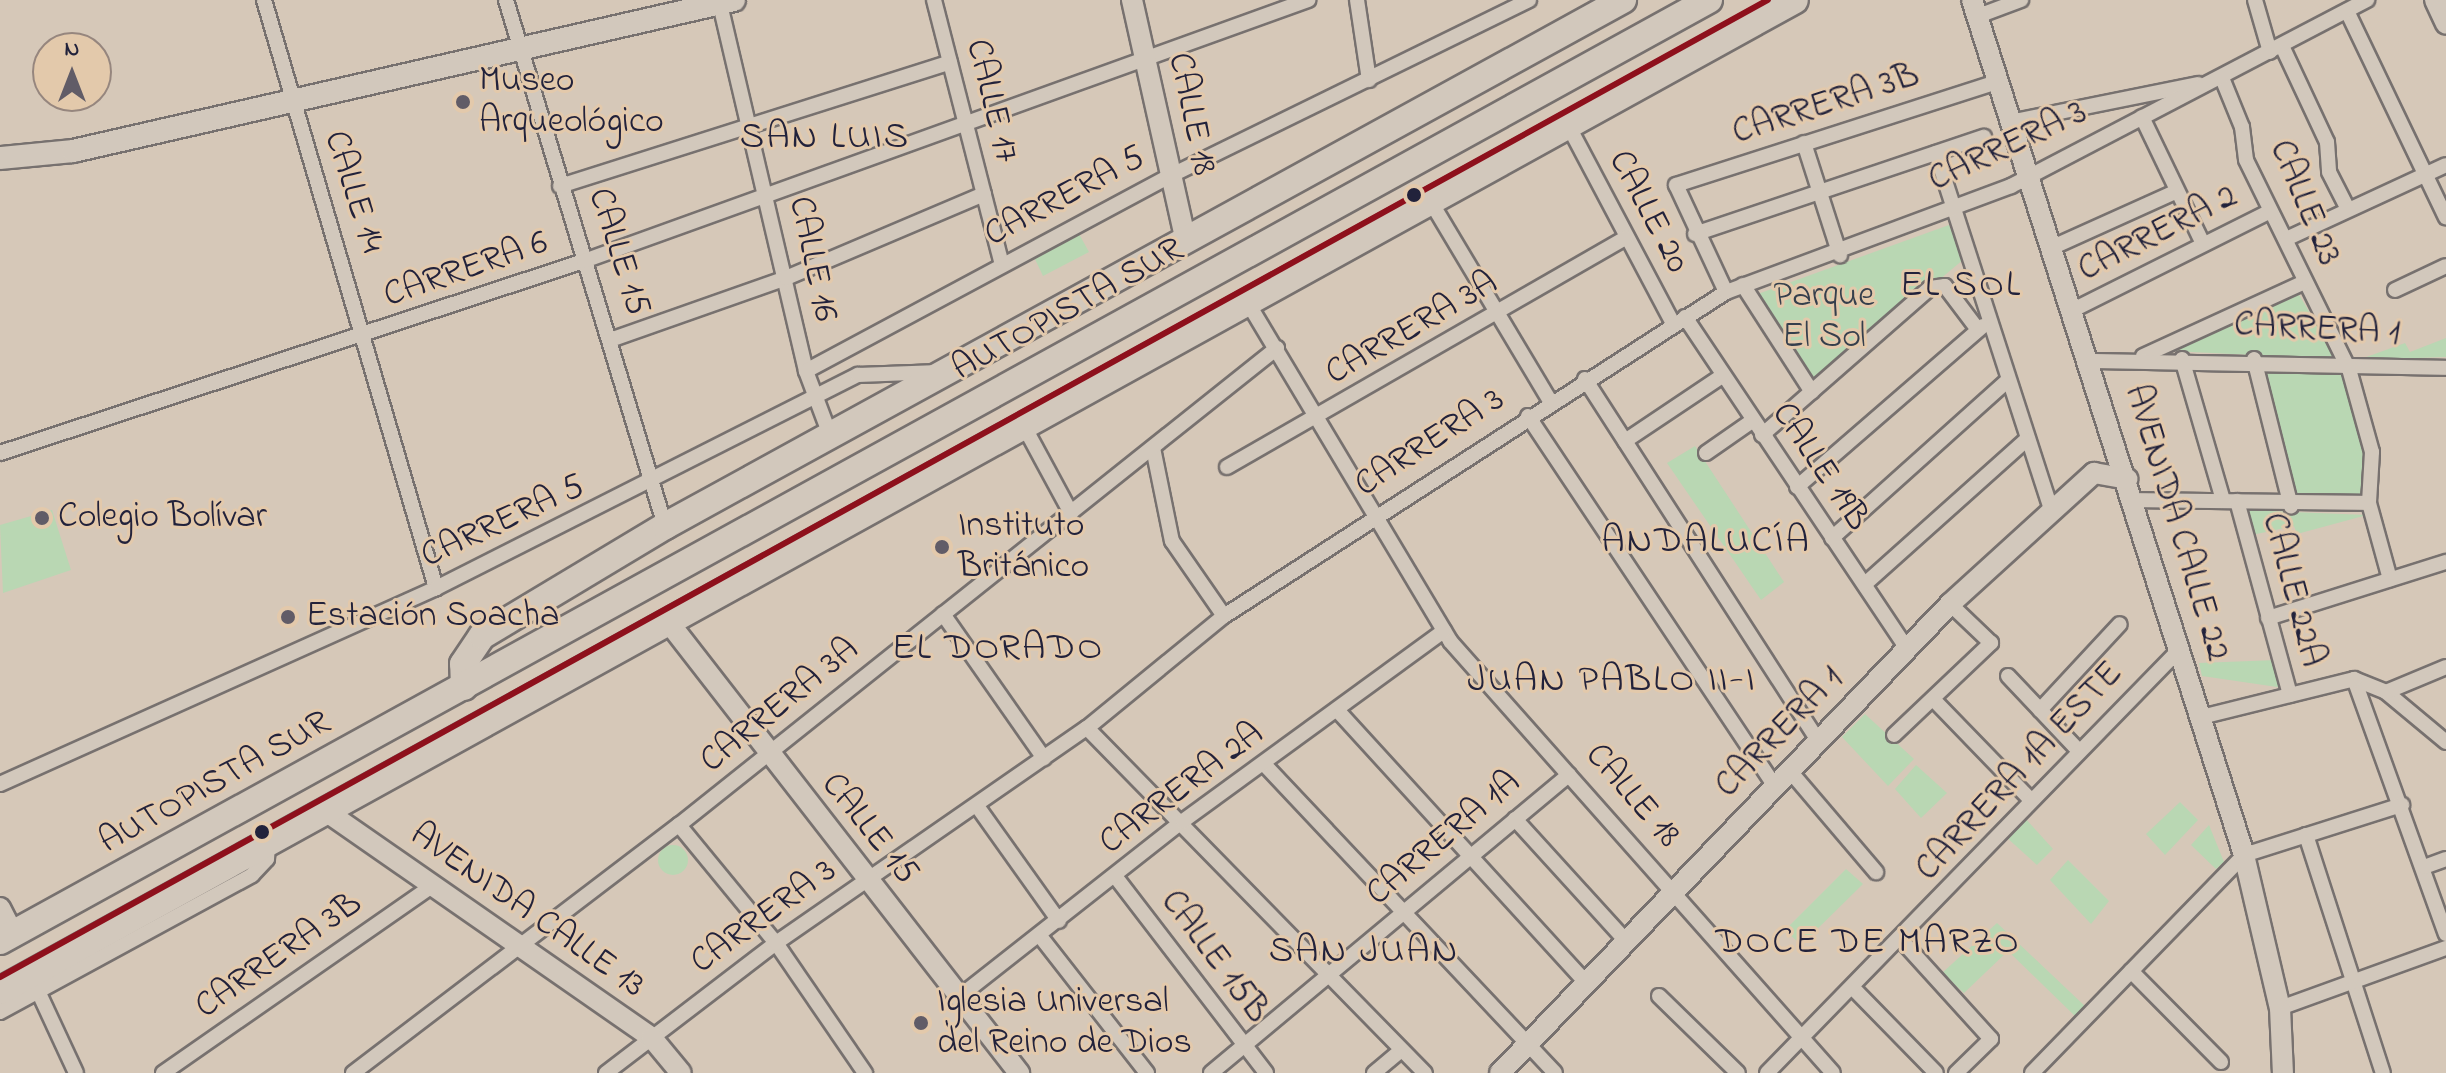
<!DOCTYPE html>
<meta charset="utf-8">
<style>
body{margin:0}
#map{position:relative;width:2446px;height:1073px;overflow:hidden;background:#d6c8b8;font-family:"Indie Flower",sans-serif}
div>[style]{position:absolute}
[style*='--x']{left:calc(var(--x)*1px);top:calc(var(--y)*1px);width:calc(var(--w)*1px);rotate:calc(var(--a)*1deg)}
.green>*{inset:0;background:#b9d7b3}
.round{border-radius:50%}
.roads{filter:drop-shadow(2px 0 #77716f) drop-shadow(-2px 0 #77716f) drop-shadow(0 2px #77716f) drop-shadow(0 -2px #77716f)}
.street>*{height:14px;margin:-7px;padding:0 7px;transform-origin:7px;border-radius:7px;background:#d2c8bc}
.secondary>*{height:20px;margin:-10px;padding:0 10px;transform-origin:10px;border-radius:10px;background:#d2c8bc}
.primary>*{height:22px;margin:-11px;padding:0 11px;transform-origin:11px;border-radius:11px;background:#d2c8bc}
.highway>*{height:26px;margin:-13px;padding:0 13px;transform-origin:13px;border-radius:13px;background:#d2c8bc}
.bus-1>*{height:6px;margin:-3px;padding:0 3px;transform-origin:3px;border-radius:3px;background:#8e101c}
.dots>*{width:22px;height:22px;translate:-50% -50%;box-sizing:border-box;border:4px solid #e3c9ab;border-radius:50%}
span{translate:-50% -50%;white-space:nowrap;text-align:center;line-height:1.15;-webkit-text-stroke:6px #e3c9ab;paint-order:stroke}
.poi-label{font-size:36px;color:#22223b}
.left{translate:0 -50%;text-align:left}
.street-label{font-size:36px;color:#22223b}
.park-label{font-size:36px;color:#353f4c}
.neighbourhood-label{font-size:38px;color:#22223b;letter-spacing:2px}
.north{position:absolute;left:32px;top:32px;width:80px;height:80px;box-sizing:border-box;background:#e3c9ab;border:2px solid #96867e;border-radius:50%;rotate:0deg;font-size:22px;font-weight:700;line-height:32px;text-align:center;color:#22223b}
.north::after{content:'';display:block;margin:auto;width:28px;height:36px;background:#615c67;clip-path:polygon(50% 0,100% 100%,50% 72%,0 100%)}
</style>
<div id="map">
<div class="green">
<i style="clip-path:polygon(1949px 225px,1964px 259px,1814px 385px,1755px 295px)"></i>
<i style="clip-path:polygon(1078px 232px,1089px 252px,1043px 276px,1033px 255px)"></i>
<i style="clip-path:polygon(2298px 293px,2337px 359px,2171px 351px)"></i>
<i style="clip-path:polygon(2446px 338px,2446px 357px,2358px 360px,2405px 343px,2410px 352px)"></i>
<i style="clip-path:polygon(2261px 367px,2346px 374px,2365px 443px,2362px 494px,2294px 498px)"></i>
<i style="clip-path:polygon(1695px 446px,1784px 582px,1761px 600px,1667px 463px)"></i>
<i style="clip-path:polygon(52px 510px,71px 570px,3px 593px,0 525px)"></i>
<i style="clip-path:polygon(2246px 510px,2367px 515px,2297px 534px,2294px 526px,2252px 535px)"></i>
<i style="clip-path:polygon(2277px 660px,2284px 688px,2202px 676px,2199px 663px)"></i>
<i style="clip-path:polygon(1865px 714px,1914px 759px,1888px 786px,1842px 737px)"></i>
<i style="clip-path:polygon(1916px 765px,1947px 793px,1921px 818px,1895px 789px)"></i>
<i style="clip-path:polygon(2180px 802px,2198px 820px,2165px 855px,2146px 834px)"></i>
<i style="clip-path:polygon(2025px 818px,2053px 849px,2037px 865px,2005px 836px)"></i>
<i style="clip-path:polygon(2209px 825px,2224px 862px,2216px 869px,2191px 845px)"></i>
<i class="round" style="left:658px;top:845px;width:30px;height:30px"></i>
<i style="clip-path:polygon(2068px 860px,2109px 901px,2091px 924px,2050px 880px)"></i>
<i style="clip-path:polygon(1846px 869px,1863px 884px,1801px 945px,1785px 930px)"></i>
<i style="clip-path:polygon(1997px 923px,2088px 1009px,2077px 1018px,2008px 951px,1964px 993px,1942px 973px)"></i>
</div>
<div class="roads">
<div class="street">
<i style="--x:264;--y:0;--w:613;--a:73.69"></i>
<i style="--x:506;--y:0;--w:550;--a:73.18"></i>
<i style="--x:719;--y:0;--w:381;--a:76.8"></i>
<i style="--x:806;--y:371;--w:68;--a:69.4"></i>
<i style="--x:934;--y:0;--w:273;--a:75.6"></i>
<i style="--x:1357;--y:0;--w:81;--a:81.5"></i>
<i style="--x:2255;--y:0;--w:54;--a:73.9"></i>
<i style="--x:2347;--y:11;--w:229;--a:64.4"></i>
<i style="--x:1978;--y:16;--w:46;--a:-20.4"></i>
<i style="--x:2282;--y:46;--w:106;--a:64.9"></i>
<i style="--x:2327;--y:142;--w:30;--a:86"></i>
<i style="--x:2329;--y:172;--w:39;--a:63"></i>
<i style="--x:2222;--y:78;--w:53;--a:67.8"></i>
<i style="--x:2242;--y:127;--w:33;--a:83"></i>
<i style="--x:2246;--y:160;--w:233;--a:63.8"></i>
<i style="--x:2349;--y:369;--w:86;--a:74.5"></i>
<i style="--x:2372;--y:452;--w:51;--a:93.4"></i>
<i style="--x:2369;--y:503;--w:79;--a:74.6"></i>
<i style="--x:2142;--y:117;--w:141;--a:64.3"></i>
<i style="--x:2010;--y:122;--w:192;--a:-11.4"></i>
<i style="--x:1569;--y:127;--w:224;--a:62.1"></i>
<i style="--x:1804;--y:143;--w:118;--a:72.2"></i>
<i style="--x:1936;--y:153;--w:375;--a:72.1"></i>
<i style="--x:560;--y:186;--w:409;--a:-17.6"></i>
<i style="--x:1431;--y:202;--w:232;--a:59.1"></i>
<i style="--x:1695;--y:234;--w:305;--a:-18.6"></i>
<i style="--x:2286;--y:239;--w:176;--a:-24.8"></i>
<i style="--x:2053;--y:247;--w:136;--a:-24.3"></i>
<i style="--x:1743;--y:285;--w:127;--a:57.2"></i>
<i style="--x:2395;--y:290;--w:56;--a:-25.2"></i>
<i style="--x:1726;--y:292;--w:118;--a:-115"></i>
<i style="--x:1676;--y:185;--w:339;--a:-17.8"></i>
<i style="--x:1248;--y:303;--w:394;--a:59.1"></i>
<i style="--x:1450;--y:641;--w:577;--a:48.44"></i>
<i style="--x:2073;--y:310;--w:221;--a:-26.6"></i>
<i style="--x:1685;--y:317;--w:399;--a:56.2"></i>
<i style="--x:610;--y:340;--w:187;--a:-19.4"></i>
<i style="--x:786;--y:278;--w:215;--a:-23"></i>
<i style="--x:2143;--y:356;--w:178;--a:-24.6"></i>
<i style="--x:2182;--y:359;--w:147;--a:73.8"></i>
<i style="--x:2254;--y:359;--w:152;--a:75.9"></i>
<i style="--x:2089;--y:361;--w:357;--a:1.1"></i>
<i style="--x:806;--y:371;--w:411;--a:-28.2"></i>
<i style="--x:1168;--y:177;--w:402;--a:-26.1"></i>
<i style="--x:1585;--y:379;--w:431;--a:57.2"></i>
<i style="--x:1528;--y:416;--w:445;--a:56.3"></i>
<i style="--x:1025;--y:428;--w:97;--a:61.6"></i>
<i style="--x:1762;--y:435;--w:223;--a:-41.2"></i>
<i style="--x:1930;--y:288;--w:15;--a:-8"></i>
<i style="--x:1945;--y:286;--w:51;--a:52.9"></i>
<i style="--x:1625;--y:441;--w:117;--a:-33.8"></i>
<i style="--x:1153;--y:448;--w:95;--a:78.5"></i>
<i style="--x:1172;--y:541;--w:91;--a:55.3"></i>
<i style="--x:0;--y:453;--w:615;--a:-18.2"></i>
<i style="--x:584;--y:261;--w:770;--a:-19.82"></i>
<i style="--x:1706;--y:453;--w:56;--a:-34.8"></i>
<i style="--x:1227;--y:467;--w:460;--a:-29.9"></i>
<i style="--x:1797;--y:487;--w:246;--a:-40.9"></i>
<i style="--x:2134;--y:500;--w:235;--a:0.7"></i>
<i style="--x:2237;--y:501;--w:201;--a:74.7"></i>
<i style="--x:1832;--y:538;--w:237;--a:-41.9"></i>
<i style="--x:1865;--y:584;--w:216;--a:-41.8"></i>
<i style="--x:943;--y:614;--w:176;--a:55"></i>
<i style="--x:2268;--y:618;--w:187;--a:-17.5"></i>
<i style="--x:2008;--y:676;--w:100;--a:46.6"></i>
<i style="--x:2354;--y:679;--w:271;--a:70.2"></i>
<i style="--x:2354;--y:679;--w:35;--a:22"></i>
<i style="--x:2386;--y:692;--w:78;--a:39.8"></i>
<i style="--x:2386;--y:692;--w:65;--a:-22.6"></i>
<i style="--x:1933;--y:699;--w:139;--a:45.9"></i>
<i style="--x:2040;--y:710;--w:117;--a:-47.1"></i>
<i style="--x:1338;--y:711;--w:368;--a:47.6"></i>
<i style="--x:2201;--y:717;--w:158;--a:-13.9"></i>
<i style="--x:1087;--y:728;--w:483;--a:45.6"></i>
<i style="--x:1894;--y:735;--w:134;--a:-43.5"></i>
<i style="--x:1991;--y:643;--w:57;--a:-136.4"></i>
<i style="--x:1264;--y:764;--w:424;--a:46.7"></i>
<i style="--x:1790;--y:771;--w:133;--a:49.6"></i>
<i style="--x:0;--y:784;--w:478;--a:-24.2"></i>
<i style="--x:436;--y:588;--w:473;--a:-26.8"></i>
<i style="--x:858;--y:375;--w:81;--a:-2.1"></i>
<i style="--x:977;--y:806;--w:141;--a:54.5"></i>
<i style="--x:1515;--y:819;--w:166;--a:47.7"></i>
<i style="--x:679;--y:825;--w:153;--a:50.6"></i>
<i style="--x:776;--y:943;--w:158;--a:55.6"></i>
<i style="--x:2306;--y:835;--w:250;--a:72.1"></i>
<i style="--x:2424;--y:867;--w:23;--a:-20"></i>
<i style="--x:1115;--y:876;--w:248;--a:52.5"></i>
<i style="--x:1040;--y:936;--w:174;--a:52"></i>
<i style="--x:1903;--y:942;--w:131;--a:47.8"></i>
<i style="--x:1991;--y:1039;--w:49;--a:135.8"></i>
<i style="--x:2131;--y:971;--w:128;--a:45.3"></i>
<i style="--x:1854;--y:989;--w:117;--a:45.7"></i>
<i style="--x:38;--y:991;--w:90;--a:65.1"></i>
<i style="--x:1659;--y:996;--w:110;--a:44.3"></i>
<i style="--x:959;--y:997;--w:285;--a:-38.2"></i>
<i style="--x:1183;--y:821;--w:323;--a:-36.1"></i>
<i style="--x:2280;--y:1008;--w:177;--a:-19.9"></i>
<i style="--x:0;--y:1012;--w:287;--a:-28.5"></i>
<i style="--x:252;--y:875;--w:22;--a:-47"></i>
<i style="--x:267;--y:859;--w:15;--a:-86"></i>
<i style="--x:163;--y:1073;--w:324;--a:-34.8"></i>
<i style="--x:353;--y:1073;--w:410;--a:-37.3"></i>
<i style="--x:679;--y:825;--w:765;--a:-38.58"></i>
<i style="--x:606;--y:1073;--w:214;--a:-37.4"></i>
<i style="--x:776;--y:943;--w:378;--a:-34.7"></i>
<i style="--x:1087;--y:728;--w:177;--a:-39.3"></i>
<i style="--x:1224;--y:616;--w:597;--a:-32.84"></i>
<i style="--x:1726;--y:292;--w:304;--a:-20.4"></i>
<i style="--x:2011;--y:186;--w:402;--a:-27.6"></i>
<i style="--x:1211;--y:1073;--w:466;--a:-39.8"></i>
<i style="--x:1374;--y:1073;--w:35;--a:-40"></i>
<i style="--x:1767;--y:1073;--w:593;--a:-45.75"></i>
<i style="--x:2032;--y:1073;--w:304;--a:-45.8"></i>
<i style="--x:2244;--y:855;--w:166;--a:-17.6"></i>
</div>
<div class="secondary">
<i style="--x:1132;--y:0;--w:247;--a:77.4"></i>
<i style="--x:1972;--y:0;--w:897;--a:72.35"></i>
<i style="--x:2244;--y:855;--w:157;--a:76.8"></i>
<i style="--x:2280;--y:1008;--w:65;--a:87.4"></i>
<i style="--x:2435;--y:0;--w:26;--a:65"></i>
<i style="--x:670;--y:624;--w:569;--a:52.14"></i>
<i style="--x:327;--y:812;--w:396;--a:34.8"></i>
<i style="--x:652;--y:1038;--w:45;--a:50.4"></i>
<i style="--x:0;--y:908;--w:29;--a:63"></i>
<i style="--x:1500;--y:1073;--w:650;--a:-46.18"></i>
<i style="--x:1950;--y:604;--w:195;--a:-42.3"></i>
<i style="--x:2094;--y:473;--w:34;--a:10"></i>
</div>
<div class="primary">
<i style="--x:0;--y:158;--w:73;--a:-5.5"></i>
<i style="--x:73;--y:151;--w:678;--a:-12.87"></i>
</div>
<div class="highway">
<i style="--x:464;--y:687;--w:23;--a:-92"></i>
<i style="--x:463;--y:664;--w:34;--a:-56"></i>
<i style="--x:482;--y:636;--w:214;--a:-31"></i>
<i style="--x:665;--y:526;--w:1093;--a:-28.77"></i>
<i style="--x:0;--y:941;--w:1951;--a:-28.84"></i>
<i style="--x:0;--y:991;--w:2050;--a:-28.9"></i>
</div>
</div>
<div class="bus-1">
<i style="--x:0;--y:977;--w:2020;--a:-28.93"></i>
</div>
<div class="dots">
<i style="left:463px;top:102px;background:#615c67"></i>
<i style="left:1414px;top:195px;background:#22223b"></i>
<i style="left:42px;top:518px;background:#615c67"></i>
<i style="left:942px;top:547px;background:#615c67"></i>
<i style="left:288px;top:617px;background:#615c67"></i>
<i style="left:262px;top:832px;background:#22223b"></i>
<i style="left:921px;top:1023px;background:#615c67"></i>
</div>
<div class="poi-label">
<span class="left" style="left:479px;top:102px">Museo<br>Arqueológico</span>
<span class="left" style="left:58px;top:518px">Colegio Bolívar</span>
<span class="left" style="left:958px;top:547px">Instituto<br>Británico</span>
<span class="left" style="left:306px;top:617px">Estación Soacha</span>
<span class="left" style="left:937px;top:1023px">Iglesia Universal<br>del Reino de Dios</span>
</div>
<div class="street-label">
<span style="left:991px;top:101px;rotate:76deg">CALLE 17</span>
<span style="left:1826px;top:105px;rotate:-18deg">CARRERA 3B</span>
<span style="left:1191px;top:114px;rotate:78deg">CALLE 18</span>
<span style="left:2008px;top:147px;rotate:-25deg">CARRERA 3</span>
<span style="left:353px;top:192px;rotate:72deg">CALLE 14</span>
<span style="left:1065px;top:197px;rotate:-28deg">CARRERA 5</span>
<span style="left:2304px;top:203px;rotate:67deg">CALLE 23</span>
<span style="left:1648px;top:212px;rotate:62deg">CALLE 20</span>
<span style="left:2158px;top:234px;rotate:-27deg">CARRERA 2</span>
<span style="left:618px;top:252px;rotate:72deg">CALLE 15</span>
<span style="left:812px;top:259px;rotate:78deg">CALLE 16</span>
<span style="left:466px;top:270px;rotate:-19deg">CARRERA 6</span>
<span style="left:1068px;top:310px;rotate:-29deg">AUTOPISTA SUR</span>
<span style="left:1412px;top:329px;rotate:-30deg">CARRERA 3A</span>
<span style="left:2317px;top:330px;rotate:3deg">CARRERA 1</span>
<span style="left:1430px;top:443px;rotate:-33deg">CARRERA 3</span>
<span style="left:1820px;top:467px;rotate:56deg">CALLE 19B</span>
<span style="left:503px;top:522px;rotate:-25deg">CARRERA 5</span>
<span style="left:2176px;top:523px;rotate:73deg">AVENIDA CALLE 22</span>
<span style="left:2292px;top:590px;rotate:75deg">CALLE 22A</span>
<span style="left:780px;top:706px;rotate:-39deg">CARRERA 3A</span>
<span style="left:1780px;top:733px;rotate:-46deg">CARRERA 1</span>
<span style="left:2020px;top:772px;rotate:-47deg">CARRERA 1A ESTE</span>
<span style="left:215px;top:783px;rotate:-29deg">AUTOPISTA SUR</span>
<span style="left:1182px;top:789px;rotate:-37deg">CARRERA 2A</span>
<span style="left:1632px;top:796px;rotate:49deg">CALLE 18</span>
<span style="left:869px;top:829px;rotate:51deg">CALLE 15</span>
<span style="left:1444px;top:839px;rotate:-40deg">CARRERA 1A</span>
<span style="left:527px;top:911px;rotate:35deg">AVENIDA CALLE 13</span>
<span style="left:764px;top:917px;rotate:-36deg">CARRERA 3</span>
<span style="left:279px;top:956px;rotate:-35deg">CARRERA 3B</span>
<span style="left:1214px;top:957px;rotate:53deg">CALLE 15B</span>
</div>
<div class="park-label">
<span style="left:1824px;top:317px">Parque<br>El Sol</span>
</div>
<div class="neighbourhood-label">
<span style="left:825px;top:139px">SAN LUIS</span>
<span style="left:1961px;top:287px">EL SOL</span>
<span style="left:1706px;top:543px">ANDALUCÍA</span>
<span style="left:998px;top:650px">EL DORADO</span>
<span style="left:1612px;top:682px">JUAN PABLO II-I</span>
<span style="left:1868px;top:944px">DOCE DE MARZO</span>
<span style="left:1364px;top:953px">SAN JUAN</span>
</div>
<div class="north">N</div>
</div>
